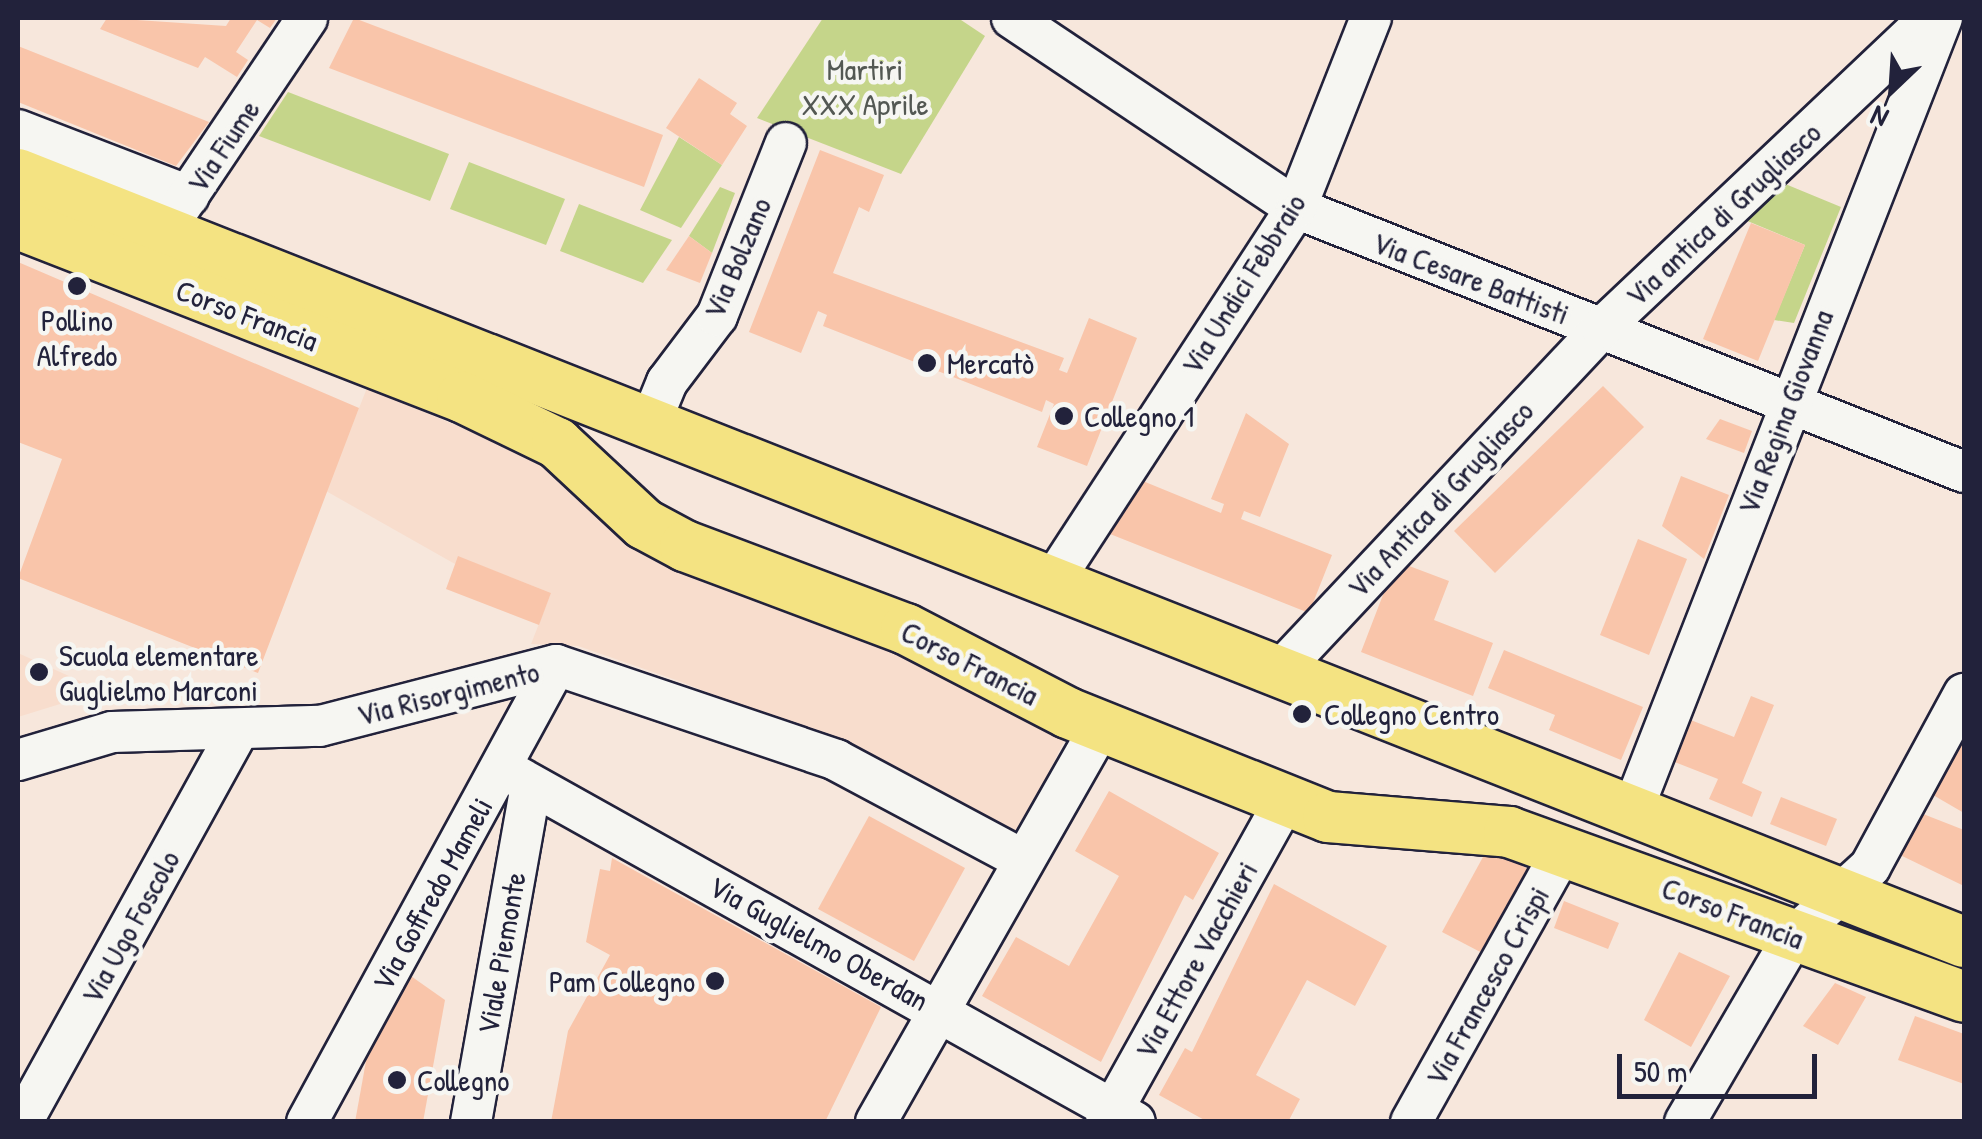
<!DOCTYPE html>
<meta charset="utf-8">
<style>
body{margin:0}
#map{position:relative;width:1982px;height:1139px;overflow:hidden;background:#f7e7dc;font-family:"Patrick Hand",sans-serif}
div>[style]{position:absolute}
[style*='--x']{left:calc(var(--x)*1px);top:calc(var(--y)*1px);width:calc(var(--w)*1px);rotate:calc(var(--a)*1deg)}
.built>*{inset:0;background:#f8ddcd}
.green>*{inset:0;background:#c5d58a}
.building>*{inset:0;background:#f9c5aa}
.roads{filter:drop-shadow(2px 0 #22223b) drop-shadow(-2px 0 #22223b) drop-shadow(0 2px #22223b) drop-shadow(0 -2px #22223b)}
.minor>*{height:40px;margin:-20px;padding:0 20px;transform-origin:20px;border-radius:20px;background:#f6f6f2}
.major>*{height:50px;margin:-25px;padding:0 25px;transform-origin:25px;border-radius:25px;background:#f4e382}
.dots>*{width:28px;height:28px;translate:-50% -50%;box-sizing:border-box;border:5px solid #f6f6f2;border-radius:50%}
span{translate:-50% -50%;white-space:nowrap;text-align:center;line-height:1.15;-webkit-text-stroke:9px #f6f6f2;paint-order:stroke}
.park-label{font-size:30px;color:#535853}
.street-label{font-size:30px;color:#22223b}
.poi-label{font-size:30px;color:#22223b}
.left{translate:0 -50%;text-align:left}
.right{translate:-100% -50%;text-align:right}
.frame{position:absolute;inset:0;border:20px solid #22223b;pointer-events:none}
.north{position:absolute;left:1842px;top:40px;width:100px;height:100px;-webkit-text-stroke:8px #f6f6f2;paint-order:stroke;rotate:205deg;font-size:28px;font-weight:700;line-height:40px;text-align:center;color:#22223b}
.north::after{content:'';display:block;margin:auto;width:35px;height:45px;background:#22223b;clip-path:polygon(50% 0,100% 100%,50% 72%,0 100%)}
.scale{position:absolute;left:1617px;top:1054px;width:200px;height:45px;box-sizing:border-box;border:5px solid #22223b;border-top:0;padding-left:12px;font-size:30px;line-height:35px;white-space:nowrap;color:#22223b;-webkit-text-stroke:8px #f6f6f2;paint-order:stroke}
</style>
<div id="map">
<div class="built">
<i style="clip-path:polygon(367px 388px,546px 463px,1071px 727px,1019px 833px,844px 746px,679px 681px,578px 646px,531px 644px,551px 593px,459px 557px,455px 564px,326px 491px)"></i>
<i style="clip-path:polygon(18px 653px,102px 691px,18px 717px)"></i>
</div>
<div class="green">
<i style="clip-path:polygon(823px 18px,958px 18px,985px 36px,901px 174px,757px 118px)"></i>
<i style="clip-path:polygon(288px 92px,449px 154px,430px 201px,259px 136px)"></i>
<i style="clip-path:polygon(679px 137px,722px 165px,681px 228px,640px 210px)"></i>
<i style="clip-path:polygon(469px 162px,565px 199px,546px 245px,450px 209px)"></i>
<i style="clip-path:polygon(1771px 178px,1841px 207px,1794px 323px,1774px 320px,1805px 245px,1733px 215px)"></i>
<i style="clip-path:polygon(720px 187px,735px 193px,712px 253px,689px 236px)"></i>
<i style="clip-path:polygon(579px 204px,672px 240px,643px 283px,560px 251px)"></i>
</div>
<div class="building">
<i style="clip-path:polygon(107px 18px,226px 26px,231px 18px,277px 18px,270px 28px,257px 20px,236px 52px,248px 60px,237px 77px,205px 57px,198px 68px,100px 29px)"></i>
<i style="clip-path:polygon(354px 18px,663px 135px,644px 187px,329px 68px)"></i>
<i style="clip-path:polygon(18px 46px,209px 122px,176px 166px,18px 102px)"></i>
<i style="clip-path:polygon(699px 78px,737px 103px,730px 114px,747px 126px,722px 165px,666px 128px)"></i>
<i style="clip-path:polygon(820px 150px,884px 175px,869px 212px,859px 207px,833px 273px,1064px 358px,1059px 370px,1067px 373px,1089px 318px,1137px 338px,1087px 466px,1037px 447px,1054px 404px,1046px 400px,1042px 412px,823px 326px,827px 315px,818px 311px,801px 353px,749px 332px)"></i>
<i style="clip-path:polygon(1751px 223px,1805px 245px,1758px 361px,1703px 339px)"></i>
<i style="clip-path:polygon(689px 236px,712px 253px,700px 283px,666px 270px)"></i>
<i style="clip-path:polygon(18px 262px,359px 408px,258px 673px,18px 578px,62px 459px,18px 442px)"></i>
<i style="clip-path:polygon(1603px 386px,1644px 427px,1495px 573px,1454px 531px)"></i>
<i style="clip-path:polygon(1246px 413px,1289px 444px,1260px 517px,1244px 511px,1241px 519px,1332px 555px,1309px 613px,1110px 534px,1133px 477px,1221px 513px,1224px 504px,1211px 499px)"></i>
<i style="clip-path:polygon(1720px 419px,1752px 431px,1744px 453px,1706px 439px)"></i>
<i style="clip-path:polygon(1681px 476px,1729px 495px,1704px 559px,1662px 526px)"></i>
<i style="clip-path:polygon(1638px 539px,1687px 559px,1649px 655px,1600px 635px)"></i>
<i style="clip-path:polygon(458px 556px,551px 593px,539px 625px,446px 589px)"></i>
<i style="clip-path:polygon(1396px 561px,1449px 581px,1434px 620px,1493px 643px,1473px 696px,1361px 652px)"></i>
<i style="clip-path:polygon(1504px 650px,1643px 707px,1621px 760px,1549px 730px,1555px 715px,1488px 688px)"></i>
<i style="clip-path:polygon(1751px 696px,1774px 705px,1742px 783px,1762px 792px,1752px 817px,1709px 799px,1718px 779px,1667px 759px,1683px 717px,1734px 737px)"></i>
<i style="clip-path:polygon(1964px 739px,1964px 813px,1933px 795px)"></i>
<i style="clip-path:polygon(1109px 791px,1219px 853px,1193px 900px,1185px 895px,1101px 1062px,982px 996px,1016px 937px,1069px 966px,1119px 876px,1075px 851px)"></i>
<i style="clip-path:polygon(1781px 797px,1837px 819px,1826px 846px,1770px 824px)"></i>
<i style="clip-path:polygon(1918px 812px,1964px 830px,1964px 886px,1896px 853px)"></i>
<i style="clip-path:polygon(869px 816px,965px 868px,914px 961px,818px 909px)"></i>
<i style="clip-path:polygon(1489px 846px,1536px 874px,1488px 956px,1442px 932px)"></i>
<i style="clip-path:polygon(612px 858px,881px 1007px,825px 1122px,551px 1122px,568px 1031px,610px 955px,586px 942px,600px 869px,610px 871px)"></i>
<i style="clip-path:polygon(1274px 884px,1387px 946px,1355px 1006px,1307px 980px,1256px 1075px,1300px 1099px,1288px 1122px,1208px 1122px,1159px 1095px,1185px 1048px,1192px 1052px)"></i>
<i style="clip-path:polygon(1564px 901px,1619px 923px,1608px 949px,1554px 928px)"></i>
<i style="clip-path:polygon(1679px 952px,1730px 976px,1691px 1047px,1644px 1020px)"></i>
<i style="clip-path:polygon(408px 974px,445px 1000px,423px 1122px,355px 1122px,370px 1039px)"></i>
<i style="clip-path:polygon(1835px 983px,1866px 997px,1838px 1045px,1803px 1026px)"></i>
<i style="clip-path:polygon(1915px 1016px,1964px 1034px,1964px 1084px,1898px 1060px)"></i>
</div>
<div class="roads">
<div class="minor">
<i style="--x:1012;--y:18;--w:342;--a:33.8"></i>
<i style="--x:1296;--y:208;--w:718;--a:21.56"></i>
<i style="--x:18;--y:130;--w:183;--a:21.1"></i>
<i style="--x:148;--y:255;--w:285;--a:-56.1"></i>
<i style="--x:651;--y:421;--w:42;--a:-67.7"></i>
<i style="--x:667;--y:382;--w:83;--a:-52.9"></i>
<i style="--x:717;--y:316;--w:186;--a:-68.3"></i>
<i style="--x:1051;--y:584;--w:449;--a:-56.9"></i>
<i style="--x:1296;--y:208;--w:204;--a:-68.5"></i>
<i style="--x:1279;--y:672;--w:472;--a:-46.8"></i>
<i style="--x:1602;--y:328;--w:451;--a:-43.4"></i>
<i style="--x:18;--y:760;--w:98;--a:-16.6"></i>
<i style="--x:112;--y:732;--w:208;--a:-1.7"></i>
<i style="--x:320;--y:726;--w:244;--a:-14.5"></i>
<i style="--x:556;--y:665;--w:296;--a:18.7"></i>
<i style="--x:836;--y:760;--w:212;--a:28.1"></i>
<i style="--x:502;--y:768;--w:725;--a:29.22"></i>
<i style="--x:1633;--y:809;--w:849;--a:-68.66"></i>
<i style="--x:22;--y:1122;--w:444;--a:-61.1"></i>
<i style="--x:307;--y:1122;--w:520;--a:-61.42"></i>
<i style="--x:471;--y:1122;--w:342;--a:-79.9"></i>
<i style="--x:876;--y:1122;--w:433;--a:-60.4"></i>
<i style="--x:1106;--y:1122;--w:370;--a:-60.9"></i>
<i style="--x:1411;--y:1122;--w:312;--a:-60.8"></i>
<i style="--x:1685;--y:1122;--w:214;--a:-59.7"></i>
<i style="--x:1793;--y:937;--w:104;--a:-42.3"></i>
<i style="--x:1870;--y:867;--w:197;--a:-61.5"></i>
</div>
<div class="major">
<i style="--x:18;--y:174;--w:2092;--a:21.54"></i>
<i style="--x:18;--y:224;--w:477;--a:21.3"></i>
<i style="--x:462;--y:397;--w:106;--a:25.8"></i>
<i style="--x:557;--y:443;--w:119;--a:43"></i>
<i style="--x:644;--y:524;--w:47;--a:28.2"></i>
<i style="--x:685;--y:546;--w:236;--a:20.6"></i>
<i style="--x:906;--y:629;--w:182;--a:27.4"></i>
<i style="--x:1068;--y:713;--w:280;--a:21.8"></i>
<i style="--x:1328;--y:817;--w:182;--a:4.7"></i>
<i style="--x:1509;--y:832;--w:484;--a:19.9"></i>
</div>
</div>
<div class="dots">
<i style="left:77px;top:286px;background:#22223b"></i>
<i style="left:927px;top:363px;background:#22223b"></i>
<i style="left:1064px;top:416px;background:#22223b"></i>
<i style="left:39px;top:672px;background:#22223b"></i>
<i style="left:1302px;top:714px;background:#22223b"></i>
<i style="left:715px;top:981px;background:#22223b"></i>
<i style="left:397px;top:1080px;background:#22223b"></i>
</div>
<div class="park-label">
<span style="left:865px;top:86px">Martiri<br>XXX Aprile</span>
</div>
<div class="street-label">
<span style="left:223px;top:146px;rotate:-56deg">Via Fiume</span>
<span style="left:1723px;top:214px;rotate:-43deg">Via antica di Grugliasco</span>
<span style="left:737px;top:258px;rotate:-67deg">Via Bolzano</span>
<span style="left:1471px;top:278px;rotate:21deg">Via Cesare Battisti</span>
<span style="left:1243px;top:284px;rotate:-58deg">Via Undici Febbraio</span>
<span style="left:247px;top:315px;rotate:21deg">Corso Francia</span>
<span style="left:1785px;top:412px;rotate:-69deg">Via Regina Giovanna</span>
<span style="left:1440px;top:499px;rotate:-47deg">Via Antica di Grugliasco</span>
<span style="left:970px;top:663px;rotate:27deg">Corso Francia</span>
<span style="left:448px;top:693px;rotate:-14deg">Via Risorgimento</span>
<span style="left:432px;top:894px;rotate:-61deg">Via Goffredo Mameli</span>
<span style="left:1733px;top:913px;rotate:21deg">Corso Francia</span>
<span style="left:130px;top:927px;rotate:-61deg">Via Ugo Foscolo</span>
<span style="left:819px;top:943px;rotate:29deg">Via Guglielmo Oberdan</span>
<span style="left:501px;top:953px;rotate:-80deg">Viale Piemonte</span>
<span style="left:1196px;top:960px;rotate:-61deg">Via Ettore Vacchieri</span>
<span style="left:1487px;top:986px;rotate:-61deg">Via Francesco Crispi</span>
</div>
<div class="poi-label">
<span style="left:77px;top:337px">Pollino<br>Alfredo</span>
<span class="left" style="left:947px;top:363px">Mercatò</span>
<span class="left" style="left:1084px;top:416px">Collegno 1</span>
<span class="left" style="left:59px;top:672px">Scuola elementare<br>Guglielmo Marconi</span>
<span class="left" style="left:1324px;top:714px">Collegno Centro</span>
<span class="right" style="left:695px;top:981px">Pam Collegno</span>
<span class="left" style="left:417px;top:1080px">Collegno</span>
</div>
<div class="frame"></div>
<div class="north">N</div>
<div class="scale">50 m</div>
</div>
